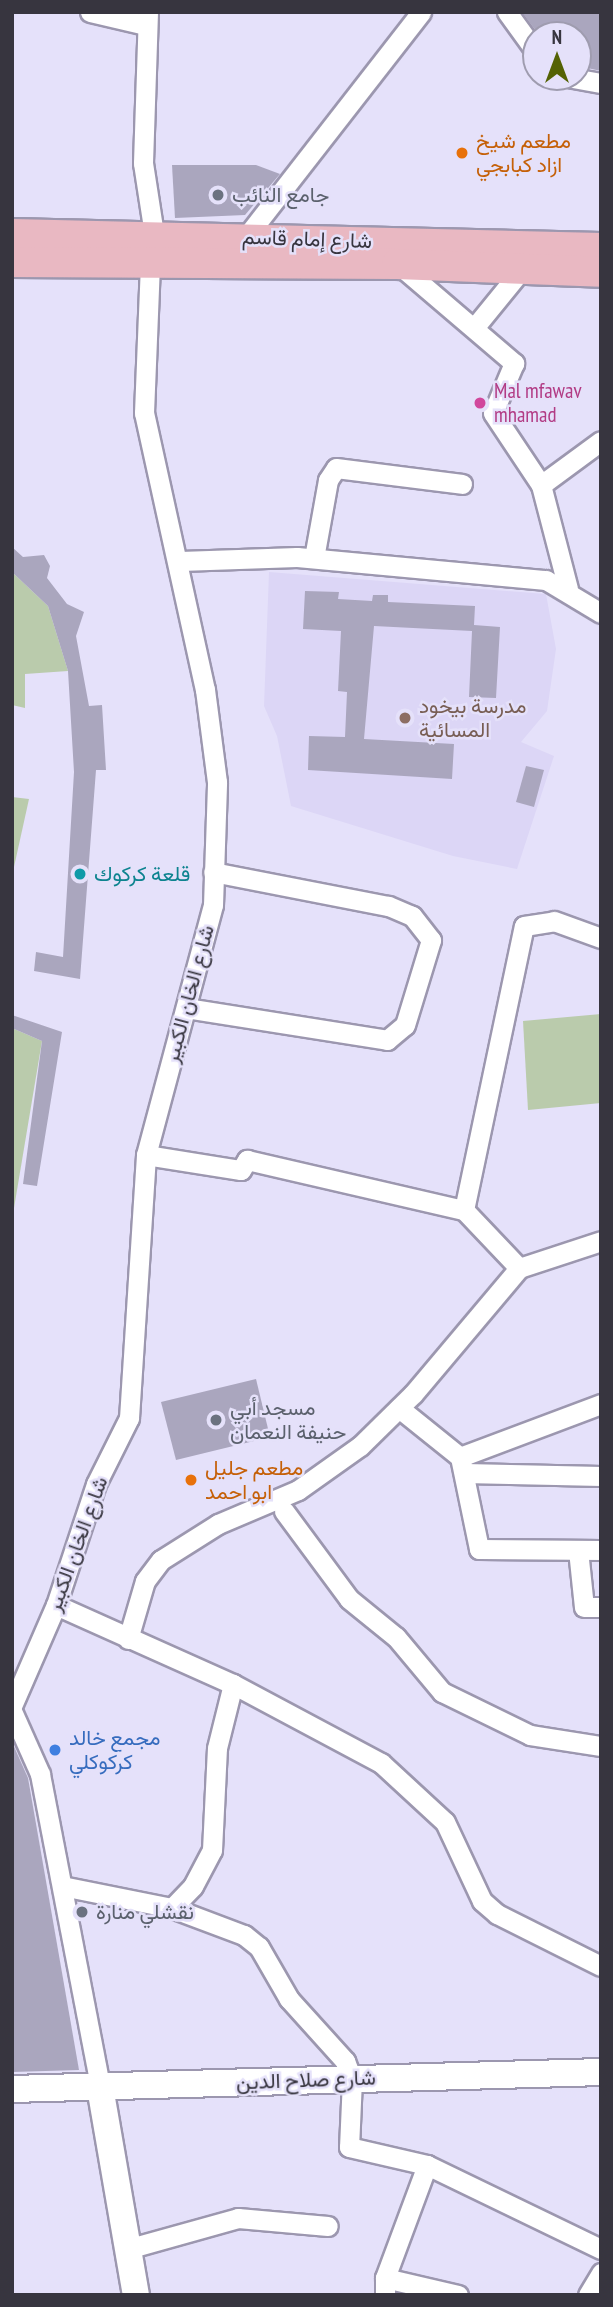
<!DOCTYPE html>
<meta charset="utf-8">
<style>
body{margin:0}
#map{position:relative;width:613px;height:2307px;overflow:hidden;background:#e5e1fa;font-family:"PT Sans Narrow",Vazirmatn,sans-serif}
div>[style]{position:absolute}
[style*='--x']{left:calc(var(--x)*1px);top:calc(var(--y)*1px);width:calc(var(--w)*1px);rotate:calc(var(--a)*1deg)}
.built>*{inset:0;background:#dcd6f6}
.green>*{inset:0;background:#bacbac}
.building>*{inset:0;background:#aaa6be}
.roads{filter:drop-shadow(2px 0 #9c97af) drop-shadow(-2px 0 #9c97af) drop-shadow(0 2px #9c97af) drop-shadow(0 -2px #9c97af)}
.street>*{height:19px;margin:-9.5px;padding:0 9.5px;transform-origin:9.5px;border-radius:9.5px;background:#fff}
.secondary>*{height:26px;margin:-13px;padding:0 13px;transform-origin:13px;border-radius:13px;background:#fff}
.primary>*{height:30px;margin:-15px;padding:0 15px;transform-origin:15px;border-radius:15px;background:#e9b8c2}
.dots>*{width:19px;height:19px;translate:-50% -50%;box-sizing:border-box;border:4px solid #e5e1fa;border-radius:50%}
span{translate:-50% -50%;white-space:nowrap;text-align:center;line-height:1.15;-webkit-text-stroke:5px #e5e1fa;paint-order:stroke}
.food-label{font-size:21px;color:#c56008}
.left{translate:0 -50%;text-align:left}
.worship-label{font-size:21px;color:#5b616d}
.street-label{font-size:21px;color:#37353f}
.hotel-label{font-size:21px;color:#b23c85}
.education-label{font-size:21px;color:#785e54}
.culture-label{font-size:21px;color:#0d838f}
.shop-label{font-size:21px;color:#366cbe}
.frame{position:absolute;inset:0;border:14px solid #37353f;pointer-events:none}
.north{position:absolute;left:522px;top:21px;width:70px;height:70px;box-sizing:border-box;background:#e5e1fa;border:2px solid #9f9caf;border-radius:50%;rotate:0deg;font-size:19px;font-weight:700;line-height:28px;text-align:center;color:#37353f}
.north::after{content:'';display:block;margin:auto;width:24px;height:32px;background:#546204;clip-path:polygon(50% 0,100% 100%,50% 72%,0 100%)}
</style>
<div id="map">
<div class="built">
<i style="clip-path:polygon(269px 572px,546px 594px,556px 649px,547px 711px,521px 742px,554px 756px,517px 869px,453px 856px,291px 806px,277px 736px,264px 706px)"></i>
</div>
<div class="green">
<i style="clip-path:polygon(12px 572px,48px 606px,68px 671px,25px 674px,25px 708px,12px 705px)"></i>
<i style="clip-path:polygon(12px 797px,29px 799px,12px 876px)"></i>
<i style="clip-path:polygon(601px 1014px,601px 1103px,528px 1110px,523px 1021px)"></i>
<i style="clip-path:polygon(12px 1028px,42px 1041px,12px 1220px)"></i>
</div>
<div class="building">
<i style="clip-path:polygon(522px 12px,601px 12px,601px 71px,578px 66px,578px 35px,539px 35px)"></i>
<i style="clip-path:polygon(172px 165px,256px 165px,280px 174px,245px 215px,175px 218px)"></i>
<i style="clip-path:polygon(12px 547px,23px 557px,44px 555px,50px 566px,47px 578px,67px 604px,84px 612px,76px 636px,89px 706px,102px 705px,106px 770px,96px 770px,80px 979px,34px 971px,36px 952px,63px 957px,74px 772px,68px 671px,48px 606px,12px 572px)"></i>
<i style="clip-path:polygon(305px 591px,339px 592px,338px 599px,372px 601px,373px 595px,388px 595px,388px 602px,475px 606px,474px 625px,500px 627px,496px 698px,469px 697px,472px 631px,374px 626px,364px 739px,454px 744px,452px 779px,308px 770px,309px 736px,345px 737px,347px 692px,338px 691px,341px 631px,303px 629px)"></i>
<i style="clip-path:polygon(526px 766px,544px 770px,534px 807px,516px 802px)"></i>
<i style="clip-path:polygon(12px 1015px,62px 1032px,37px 1186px,23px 1184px,42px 1041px,12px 1028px)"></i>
<i style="clip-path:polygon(256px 1379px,270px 1437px,176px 1460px,161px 1402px)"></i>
<i style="clip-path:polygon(12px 1742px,28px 1778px,79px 2070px,12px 2072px)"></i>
</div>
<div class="roads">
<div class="street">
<i style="--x:90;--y:12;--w:57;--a:13.1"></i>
<i style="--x:148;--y:12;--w:151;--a:91.9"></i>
<i style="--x:143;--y:163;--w:72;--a:81.2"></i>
<i style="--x:507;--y:12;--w:49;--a:54.1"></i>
<i style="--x:567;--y:77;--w:35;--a:10"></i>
<i style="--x:246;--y:237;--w:285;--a:-52.1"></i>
<i style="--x:398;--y:264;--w:153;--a:40.5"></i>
<i style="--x:514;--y:363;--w:54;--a:112.8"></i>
<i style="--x:493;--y:413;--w:87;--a:56.3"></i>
<i style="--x:541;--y:485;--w:107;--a:75.4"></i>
<i style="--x:474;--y:328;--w:77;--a:-50.8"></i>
<i style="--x:541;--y:485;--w:74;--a:-36.3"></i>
<i style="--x:314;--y:558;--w:79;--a:-79.8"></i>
<i style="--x:328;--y:480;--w:14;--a:-56"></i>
<i style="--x:336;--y:468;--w:127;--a:7.2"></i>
<i style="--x:180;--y:561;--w:117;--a:-2"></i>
<i style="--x:297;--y:557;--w:250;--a:5.3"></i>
<i style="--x:546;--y:580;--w:64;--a:31"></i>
<i style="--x:186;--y:1008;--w:204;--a:9"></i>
<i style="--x:387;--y:1040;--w:23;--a:-40"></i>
<i style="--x:405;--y:1025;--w:89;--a:-73"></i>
<i style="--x:431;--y:940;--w:31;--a:-128"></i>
<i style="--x:412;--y:916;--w:26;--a:-157"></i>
<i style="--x:388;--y:906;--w:178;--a:-169"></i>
<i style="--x:146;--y:1155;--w:96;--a:9"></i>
<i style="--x:241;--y:1170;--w:12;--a:-59"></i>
<i style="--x:247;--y:1160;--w:223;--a:13"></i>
<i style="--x:464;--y:1210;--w:80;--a:46.5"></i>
<i style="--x:464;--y:1210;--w:290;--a:-78.1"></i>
<i style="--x:524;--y:926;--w:30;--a:-9"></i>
<i style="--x:554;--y:921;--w:50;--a:19.9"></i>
<i style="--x:399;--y:1408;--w:78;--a:38.8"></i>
<i style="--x:460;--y:1457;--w:94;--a:78.3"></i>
<i style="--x:479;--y:1549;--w:122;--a:0.5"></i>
<i style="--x:460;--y:1457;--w:151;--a:-20.6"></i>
<i style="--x:464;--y:1473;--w:137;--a:1.3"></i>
<i style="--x:284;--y:1511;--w:109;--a:53.5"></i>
<i style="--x:349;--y:1599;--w:60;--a:39"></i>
<i style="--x:396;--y:1637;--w:72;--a:50.1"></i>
<i style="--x:442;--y:1692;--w:98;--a:26"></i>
<i style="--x:530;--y:1735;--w:72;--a:8.8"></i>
<i style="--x:578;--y:1550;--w:57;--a:84"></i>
<i style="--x:584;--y:1607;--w:17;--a:0"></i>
<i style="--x:56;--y:1605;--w:194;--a:24.1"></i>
<i style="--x:233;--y:1684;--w:168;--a:28.1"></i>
<i style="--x:381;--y:1763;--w:87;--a:42.7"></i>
<i style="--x:445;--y:1822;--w:87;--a:64.9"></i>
<i style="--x:482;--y:1901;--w:20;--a:41"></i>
<i style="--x:497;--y:1914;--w:116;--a:26.6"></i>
<i style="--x:128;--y:1639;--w:60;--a:-73.7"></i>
<i style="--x:145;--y:1581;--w:26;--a:-53"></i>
<i style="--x:161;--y:1560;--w:67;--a:-32.3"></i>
<i style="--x:218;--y:1524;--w:87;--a:-23"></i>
<i style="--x:298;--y:1490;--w:76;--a:-35.4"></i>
<i style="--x:360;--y:1446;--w:74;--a:-44.5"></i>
<i style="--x:413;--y:1394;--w:165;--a:-49.9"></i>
<i style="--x:519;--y:1268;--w:86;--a:-18.2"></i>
<i style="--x:12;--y:1706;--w:110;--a:-66.5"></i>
<i style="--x:56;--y:1605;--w:127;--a:-71.7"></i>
<i style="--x:96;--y:1484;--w:74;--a:-63.4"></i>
<i style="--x:129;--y:1418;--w:264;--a:-86.3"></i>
<i style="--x:146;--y:1155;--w:259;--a:-75"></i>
<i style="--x:213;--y:905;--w:123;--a:-88.1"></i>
<i style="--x:217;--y:782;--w:93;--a:-97.4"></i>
<i style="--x:205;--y:690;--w:284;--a:-102.4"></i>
<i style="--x:144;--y:413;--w:150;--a:-87.7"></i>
<i style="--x:12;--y:1711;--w:69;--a:66"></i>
<i style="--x:40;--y:1774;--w:319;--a:79.1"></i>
<i style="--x:62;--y:1886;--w:112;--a:11.3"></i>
<i style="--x:172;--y:1908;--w:77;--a:20.6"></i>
<i style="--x:244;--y:1935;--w:19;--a:39"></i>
<i style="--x:259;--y:1947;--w:60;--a:60"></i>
<i style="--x:289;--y:1999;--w:84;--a:47.9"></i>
<i style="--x:345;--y:2061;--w:19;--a:69"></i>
<i style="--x:352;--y:2079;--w:68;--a:92.5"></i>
<i style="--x:349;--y:2147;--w:80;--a:13"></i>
<i style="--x:427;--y:2165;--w:121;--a:110.4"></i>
<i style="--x:385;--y:2278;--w:17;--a:90"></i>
<i style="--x:172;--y:1908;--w:30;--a:-46"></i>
<i style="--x:193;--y:1886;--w:41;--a:-62.2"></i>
<i style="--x:212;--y:1850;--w:102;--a:-87.2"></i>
<i style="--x:217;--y:1748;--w:66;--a:-76"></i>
<i style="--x:427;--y:2165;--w:193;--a:25.8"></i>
<i style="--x:127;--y:2249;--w:115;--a:-15.6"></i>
<i style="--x:238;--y:2218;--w:90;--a:5.1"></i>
<i style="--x:385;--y:2278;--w:75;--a:13.1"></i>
<i style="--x:588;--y:2295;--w:26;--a:-59"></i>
</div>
<div class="secondary">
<i style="--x:100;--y:2087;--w:211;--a:80.2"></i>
<i style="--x:12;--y:2089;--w:589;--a:-1.65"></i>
</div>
<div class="primary">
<i style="--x:12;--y:234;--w:589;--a:1.36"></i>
<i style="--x:12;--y:262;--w:385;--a:0.3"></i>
<i style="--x:397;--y:264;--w:204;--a:2.2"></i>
</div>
</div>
<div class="dots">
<i style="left:462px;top:153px;background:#e8710a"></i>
<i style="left:218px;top:195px;background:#6b7280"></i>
<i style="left:480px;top:403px;background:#d1479c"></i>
<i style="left:405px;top:718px;background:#8d6e63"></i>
<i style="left:80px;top:874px;background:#0f9aa8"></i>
<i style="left:216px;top:1420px;background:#6b7280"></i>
<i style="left:191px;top:1480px;background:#e8710a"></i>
<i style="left:55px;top:1750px;background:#3f7fe0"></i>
<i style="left:82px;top:1912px;background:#6b7280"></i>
</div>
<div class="food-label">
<span class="left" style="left:476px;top:153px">مطعم شيخ<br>ازاد كبابجي</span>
<span class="left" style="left:205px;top:1480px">مطعم جليل<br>ابو احمد</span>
</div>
<div class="worship-label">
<span class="left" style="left:232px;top:195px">جامع النائب</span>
<span class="left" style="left:230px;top:1420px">مسجد أبي<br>حنيفة النعمان</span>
<span class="left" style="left:96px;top:1912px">نقشلي منارة</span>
</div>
<div class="street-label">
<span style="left:307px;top:239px;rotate:2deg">شارع إمام قاسم</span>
<span style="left:189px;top:994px;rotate:-75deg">شارع الخان الكبير</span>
<span style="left:77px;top:1544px;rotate:-70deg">شارع الخان الكبير</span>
<span style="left:306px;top:2080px;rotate:-2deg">شارع صلاح الدين</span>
</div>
<div class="hotel-label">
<span class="left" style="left:494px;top:403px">Mal mfawav<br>mhamad</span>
</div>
<div class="education-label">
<span class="left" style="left:419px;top:718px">مدرسة بيخود<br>المسائية</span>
</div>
<div class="culture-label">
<span class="left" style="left:94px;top:874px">قلعة كركوك</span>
</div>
<div class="shop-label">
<span class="left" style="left:69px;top:1750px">مجمع خالد<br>كركوكلي</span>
</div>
<div class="frame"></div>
<div class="north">N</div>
</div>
